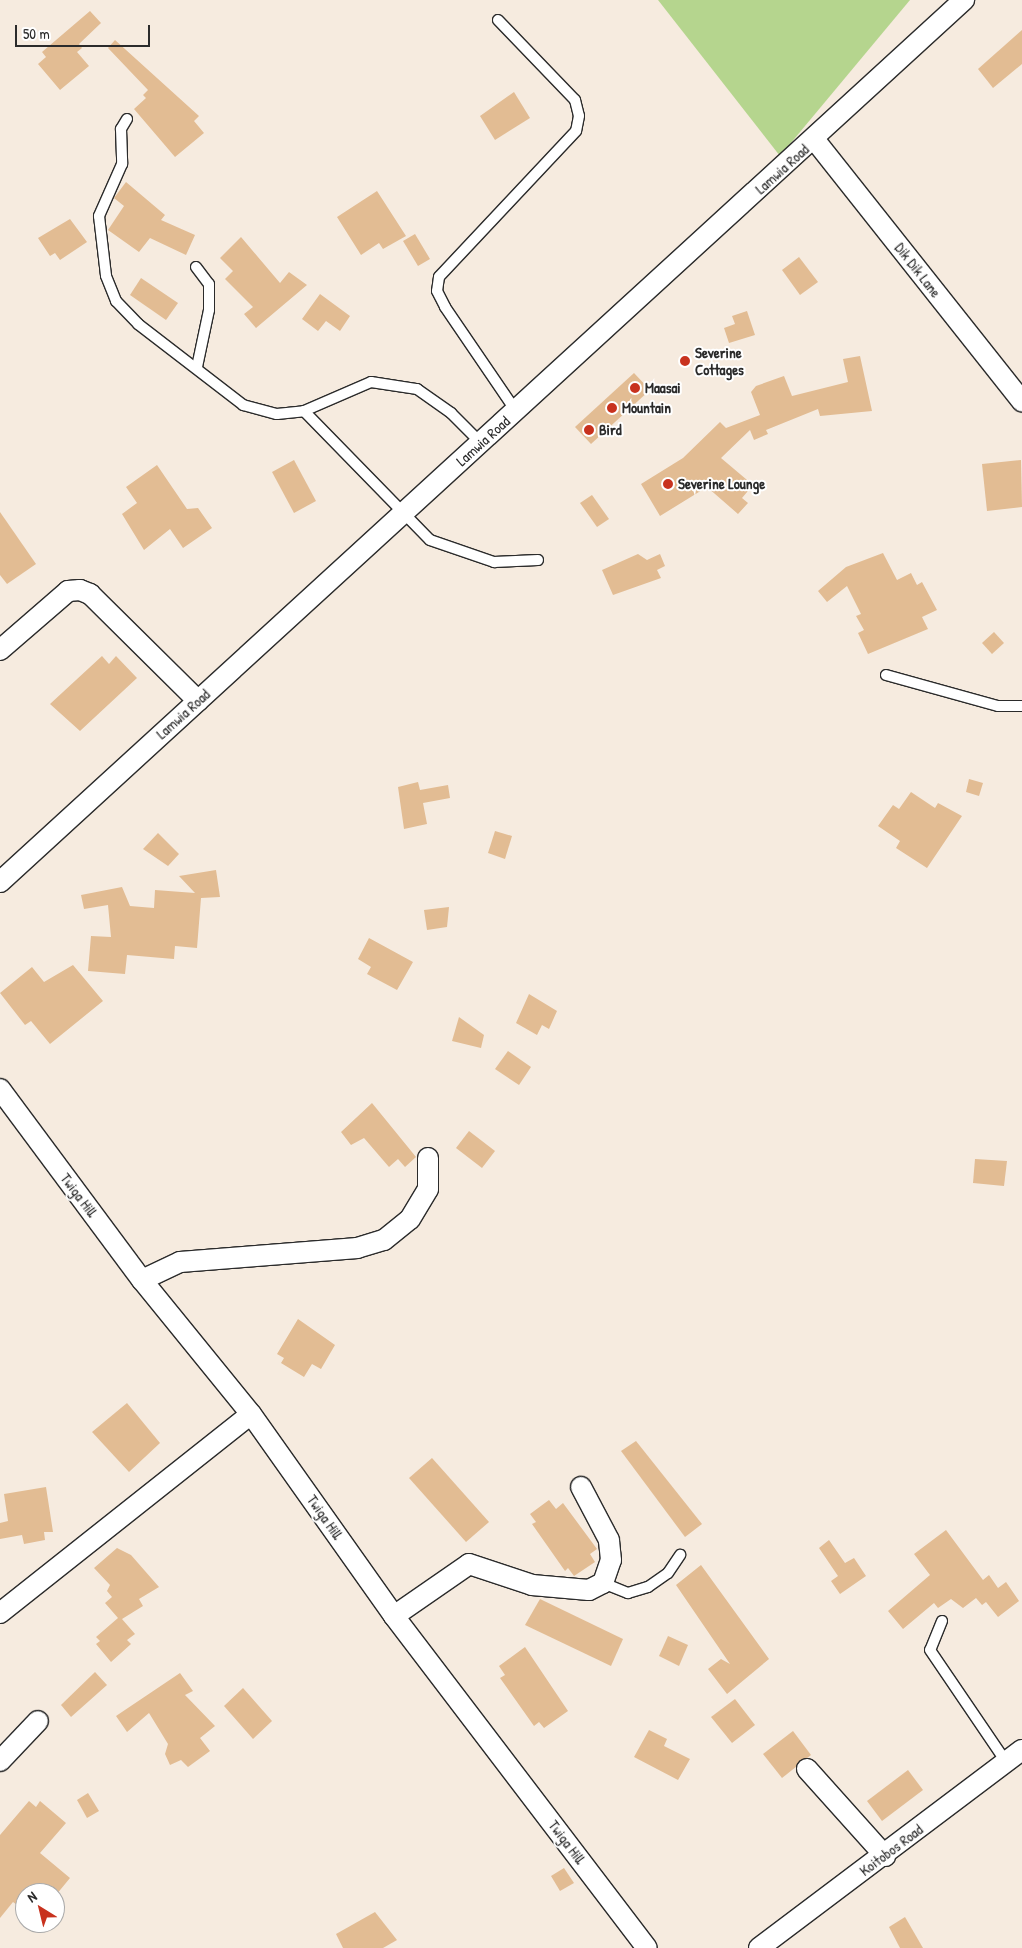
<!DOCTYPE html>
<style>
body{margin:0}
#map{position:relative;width:1022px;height:1948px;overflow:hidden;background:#f6ebdf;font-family:"Patrick Hand",sans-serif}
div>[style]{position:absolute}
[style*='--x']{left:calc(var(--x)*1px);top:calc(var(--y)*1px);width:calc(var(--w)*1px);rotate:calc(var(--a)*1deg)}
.green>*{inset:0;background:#b5d58e}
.building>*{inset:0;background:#e2bc93}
.roads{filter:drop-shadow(1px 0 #2b2b2b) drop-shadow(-1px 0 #2b2b2b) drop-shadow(0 1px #2b2b2b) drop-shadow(0 -1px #2b2b2b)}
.lane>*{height:10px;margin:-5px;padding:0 5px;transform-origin:5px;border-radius:5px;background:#fff}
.street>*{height:20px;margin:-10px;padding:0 10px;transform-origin:10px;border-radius:10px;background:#fff}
.dots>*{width:14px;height:14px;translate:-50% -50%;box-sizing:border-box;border:2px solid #fff;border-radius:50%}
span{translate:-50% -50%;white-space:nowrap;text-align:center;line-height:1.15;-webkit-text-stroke:4px #fff;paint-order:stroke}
.street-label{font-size:15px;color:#2b2b2b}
.poi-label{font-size:15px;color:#2b2b2b;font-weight:700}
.left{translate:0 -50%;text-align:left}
.north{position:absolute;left:15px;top:1883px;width:50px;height:50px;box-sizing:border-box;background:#fff;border:1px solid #aaa;border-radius:50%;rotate:324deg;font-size:14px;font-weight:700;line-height:20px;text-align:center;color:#2b2b2b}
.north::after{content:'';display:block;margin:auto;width:18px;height:22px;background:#c8321e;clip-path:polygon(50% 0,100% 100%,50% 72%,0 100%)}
.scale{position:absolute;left:15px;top:25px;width:135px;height:22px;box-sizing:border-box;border:2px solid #2b2b2b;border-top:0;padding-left:6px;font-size:15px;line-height:18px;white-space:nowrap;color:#2b2b2b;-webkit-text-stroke:4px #fff;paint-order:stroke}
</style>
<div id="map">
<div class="green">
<i style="clip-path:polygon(658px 0,910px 0,780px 156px)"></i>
</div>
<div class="building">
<i style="clip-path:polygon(90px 11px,101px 23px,79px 44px,82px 48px,77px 52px,89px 66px,60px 90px,38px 64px,46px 57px,42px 52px)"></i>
<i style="clip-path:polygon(1022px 30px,1022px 64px,993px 88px,978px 69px)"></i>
<i style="clip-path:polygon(115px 40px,199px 116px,194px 121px,204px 133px,175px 157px,134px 109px,146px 98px,143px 95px,148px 90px,108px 48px)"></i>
<i style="clip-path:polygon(514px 92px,530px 118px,495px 140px,480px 116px)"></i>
<i style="clip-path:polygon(126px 182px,165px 215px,161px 220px,195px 235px,186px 255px,150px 238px,139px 252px,108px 230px,124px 206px,114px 198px)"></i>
<i style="clip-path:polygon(377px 191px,406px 236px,383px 249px,379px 243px,361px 255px,337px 217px)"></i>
<i style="clip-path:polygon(70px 219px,87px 242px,60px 260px,55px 253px,50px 256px,38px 238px)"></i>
<i style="clip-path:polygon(415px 234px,430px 259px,418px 266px,403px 241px)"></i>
<i style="clip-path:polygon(241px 237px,280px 283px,289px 272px,307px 285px,256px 328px,244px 314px,253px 307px,225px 279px,233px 271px,220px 258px)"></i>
<i style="clip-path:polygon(799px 257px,818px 282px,800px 295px,782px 270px)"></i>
<i style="clip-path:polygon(141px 278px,178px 303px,166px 320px,130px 295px)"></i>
<i style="clip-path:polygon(320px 294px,350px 316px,340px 331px,326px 321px,318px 331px,302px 319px)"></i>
<i style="clip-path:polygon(747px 311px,755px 335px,729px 343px,724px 328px,735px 324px,732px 316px)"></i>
<i style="clip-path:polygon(860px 356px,872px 411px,820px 416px,818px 409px,766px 430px,768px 434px,754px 440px,750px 430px,721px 458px,753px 485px,742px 498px,748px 503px,738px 514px,707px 487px,660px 516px,641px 484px,683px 458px,720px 422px,726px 428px,760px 415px,751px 392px,756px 386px,784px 376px,792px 396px,848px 382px,843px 359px)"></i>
<i style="clip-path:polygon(634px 373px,650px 390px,591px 444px,575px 427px)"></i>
<i style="clip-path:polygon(294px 460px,316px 501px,294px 513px,272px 472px)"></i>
<i style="clip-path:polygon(1021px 460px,1022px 507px,987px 511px,982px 464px)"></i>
<i style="clip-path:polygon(157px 465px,187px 509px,198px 508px,212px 528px,183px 548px,170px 529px,144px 550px,122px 514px,137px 503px,126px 487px)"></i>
<i style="clip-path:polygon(592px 495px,609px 519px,597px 527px,580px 503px)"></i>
<i style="clip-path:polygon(0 512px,36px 564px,7px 584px,0 575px)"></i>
<i style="clip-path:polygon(883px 553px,897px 580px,911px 573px,917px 585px,922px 582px,937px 610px,922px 617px,928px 629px,868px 654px,858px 633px,864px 630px,856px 616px,861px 614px,847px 586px,827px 602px,818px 591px,846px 567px)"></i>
<i style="clip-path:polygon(638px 554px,647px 560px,660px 554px,665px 566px,657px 570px,661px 578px,613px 595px,602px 570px)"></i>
<i style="clip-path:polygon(994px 632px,1004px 643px,992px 654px,982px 643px)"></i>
<i style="clip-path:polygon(102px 656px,109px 664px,116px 656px,137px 678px,80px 731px,50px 704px)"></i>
<i style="clip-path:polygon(969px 779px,983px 783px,979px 796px,966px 792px)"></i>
<i style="clip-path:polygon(418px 782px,420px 790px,448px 785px,450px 798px,423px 803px,427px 824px,404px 829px,398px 787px)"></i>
<i style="clip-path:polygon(911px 792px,935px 808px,938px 803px,962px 816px,927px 868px,896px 848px,900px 841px,878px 826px,893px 805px,899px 809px)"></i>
<i style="clip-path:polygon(495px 831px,512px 836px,505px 859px,488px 853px)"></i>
<i style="clip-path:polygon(158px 833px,179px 854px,168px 866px,143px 849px)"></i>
<i style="clip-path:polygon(216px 870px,220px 897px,201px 898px,197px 948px,175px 946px,174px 959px,127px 955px,125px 974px,88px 971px,91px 936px,111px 937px,108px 905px,84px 909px,81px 895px,122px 887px,130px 906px,154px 908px,155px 890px,195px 893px,179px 876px)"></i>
<i style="clip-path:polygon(449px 907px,447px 927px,427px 930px,424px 910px)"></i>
<i style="clip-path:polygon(369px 938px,413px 962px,397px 990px,367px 974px,371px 967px,358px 959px)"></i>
<i style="clip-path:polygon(73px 965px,103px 1001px,50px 1044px,31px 1021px,25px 1025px,0 993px,32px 967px,44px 982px)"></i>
<i style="clip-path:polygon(529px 994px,557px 1011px,549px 1029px,542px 1025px,537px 1035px,516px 1023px)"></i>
<i style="clip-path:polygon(459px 1017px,484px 1035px,481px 1048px,452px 1041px)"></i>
<i style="clip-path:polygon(508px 1051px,531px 1067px,519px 1085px,495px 1069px)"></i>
<i style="clip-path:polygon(372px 1103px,416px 1157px,405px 1167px,398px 1159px,389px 1167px,364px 1138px,351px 1145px,341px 1132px)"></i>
<i style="clip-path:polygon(469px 1131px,495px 1151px,482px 1168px,456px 1148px)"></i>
<i style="clip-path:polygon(975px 1159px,1007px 1161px,1004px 1186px,973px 1183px)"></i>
<i style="clip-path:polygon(298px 1319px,335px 1345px,321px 1369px,312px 1364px,304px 1377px,281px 1363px,284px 1358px,277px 1354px)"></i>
<i style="clip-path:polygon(127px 1403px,160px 1443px,129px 1472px,92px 1432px)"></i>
<i style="clip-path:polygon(636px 1441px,702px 1524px,685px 1537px,621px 1451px)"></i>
<i style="clip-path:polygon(432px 1458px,489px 1522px,466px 1542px,409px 1478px)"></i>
<i style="clip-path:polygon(46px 1487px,53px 1532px,44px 1532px,45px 1540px,24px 1544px,22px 1535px,0 1539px,0 1523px,8px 1521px,4px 1494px)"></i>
<i style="clip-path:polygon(549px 1500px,556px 1509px,563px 1503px,597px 1549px,590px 1554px,595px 1562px,574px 1576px,568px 1568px,565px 1571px,532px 1524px,536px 1522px,530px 1514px)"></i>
<i style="clip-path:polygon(946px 1530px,983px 1580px,989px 1575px,998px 1588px,1006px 1582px,1019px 1601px,998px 1617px,986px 1602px,982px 1605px,976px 1598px,963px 1608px,951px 1599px,938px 1608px,934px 1603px,903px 1629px,888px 1611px,930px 1575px,914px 1554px)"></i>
<i style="clip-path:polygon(829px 1540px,845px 1563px,854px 1558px,866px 1576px,840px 1594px,831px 1581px,838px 1576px,819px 1548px)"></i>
<i style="clip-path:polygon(117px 1548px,131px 1555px,159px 1587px,139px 1599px,143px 1606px,122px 1619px,135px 1634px,127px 1640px,131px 1644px,111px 1662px,96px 1644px,100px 1641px,96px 1637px,118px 1618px,105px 1603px,112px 1597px,107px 1591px,110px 1585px,94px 1568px)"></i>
<i style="clip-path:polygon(701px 1565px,769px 1659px,727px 1694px,708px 1669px,721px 1659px,730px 1664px,676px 1585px)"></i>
<i style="clip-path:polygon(540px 1599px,623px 1639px,611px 1666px,525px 1625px)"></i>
<i style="clip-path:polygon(668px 1636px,688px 1645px,679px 1666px,659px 1656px)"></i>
<i style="clip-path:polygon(525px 1647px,568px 1711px,544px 1728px,539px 1722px,534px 1726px,500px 1678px,505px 1675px,499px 1666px)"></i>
<i style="clip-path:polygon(95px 1672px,107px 1685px,71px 1717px,61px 1705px)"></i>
<i style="clip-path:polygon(180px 1673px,193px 1691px,185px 1695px,215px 1726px,200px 1738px,210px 1751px,188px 1767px,181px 1760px,170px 1765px,165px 1754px,168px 1744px,149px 1713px,127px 1732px,116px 1716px)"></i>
<i style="clip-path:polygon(243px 1688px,272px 1721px,253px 1739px,224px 1706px)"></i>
<i style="clip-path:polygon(735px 1699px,755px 1725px,732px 1743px,711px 1717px)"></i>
<i style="clip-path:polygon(649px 1730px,667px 1739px,664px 1746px,690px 1759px,678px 1780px,634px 1757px)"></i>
<i style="clip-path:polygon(793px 1731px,811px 1755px,782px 1778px,763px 1754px)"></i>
<i style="clip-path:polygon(908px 1770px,923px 1790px,882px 1821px,867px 1801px)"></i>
<i style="clip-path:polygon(88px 1793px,99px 1811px,87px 1818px,77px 1800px)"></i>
<i style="clip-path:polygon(29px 1801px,36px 1807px,40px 1801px,66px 1823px,40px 1853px,70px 1878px,56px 1895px,42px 1883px,34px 1893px,25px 1893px,25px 1911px,13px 1902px,0 1918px,0 1835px)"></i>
<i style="clip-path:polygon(564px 1868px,574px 1883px,560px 1891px,551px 1876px)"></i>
<i style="clip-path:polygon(375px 1912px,397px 1940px,383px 1948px,343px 1948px,336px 1934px)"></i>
<i style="clip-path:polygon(905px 1917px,923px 1948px,900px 1948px,889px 1927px)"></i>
</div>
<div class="roads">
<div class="lane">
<i style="--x:498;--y:20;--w:111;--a:46.1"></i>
<i style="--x:575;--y:100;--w:16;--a:76"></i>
<i style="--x:579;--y:116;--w:15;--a:101"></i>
<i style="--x:576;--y:131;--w:200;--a:133.2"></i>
<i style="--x:439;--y:277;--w:14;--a:98"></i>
<i style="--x:437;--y:291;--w:18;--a:63"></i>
<i style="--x:445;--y:307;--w:126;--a:55.7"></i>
<i style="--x:127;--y:119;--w:12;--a:121"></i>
<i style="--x:121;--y:129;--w:35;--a:88"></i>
<i style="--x:122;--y:164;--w:57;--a:113.9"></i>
<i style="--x:99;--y:216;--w:60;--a:83.3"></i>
<i style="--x:106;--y:276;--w:27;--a:68"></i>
<i style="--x:116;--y:301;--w:32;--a:46"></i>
<i style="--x:138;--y:324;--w:133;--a:37.6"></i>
<i style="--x:243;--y:405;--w:35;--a:15"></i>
<i style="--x:277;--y:414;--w:27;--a:-6"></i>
<i style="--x:304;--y:411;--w:73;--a:-23.4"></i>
<i style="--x:371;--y:382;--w:47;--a:8.7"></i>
<i style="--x:417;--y:389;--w:42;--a:35.2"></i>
<i style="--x:451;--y:413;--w:42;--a:45"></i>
<i style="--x:196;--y:267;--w:21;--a:53"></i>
<i style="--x:209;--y:284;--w:26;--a:90"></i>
<i style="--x:209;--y:310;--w:58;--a:101.9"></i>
<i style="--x:304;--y:411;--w:180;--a:45.7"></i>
<i style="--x:430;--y:540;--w:68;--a:19"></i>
<i style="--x:494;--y:562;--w:44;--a:-2.6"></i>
<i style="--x:886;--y:675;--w:116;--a:15.5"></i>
<i style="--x:998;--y:706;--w:24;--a:0"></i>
<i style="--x:603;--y:1583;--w:27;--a:22"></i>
<i style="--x:628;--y:1593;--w:21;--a:-17"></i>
<i style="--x:648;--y:1587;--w:24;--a:-35"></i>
<i style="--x:668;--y:1573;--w:22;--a:-56"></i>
<i style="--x:942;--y:1621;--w:31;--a:112"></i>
<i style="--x:930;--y:1650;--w:135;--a:55.8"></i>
</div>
<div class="street">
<i style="--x:814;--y:139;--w:335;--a:51.6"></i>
<i style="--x:0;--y:650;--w:90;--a:-40.9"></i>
<i style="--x:68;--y:591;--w:12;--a:-5"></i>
<i style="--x:80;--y:590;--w:11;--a:22"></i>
<i style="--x:90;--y:594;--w:152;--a:44.7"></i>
<i style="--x:0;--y:882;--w:1307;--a:-42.46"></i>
<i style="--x:0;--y:1089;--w:238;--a:53.4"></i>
<i style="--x:142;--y:1280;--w:173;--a:50.9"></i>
<i style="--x:251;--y:1414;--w:247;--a:54.7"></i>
<i style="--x:394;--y:1616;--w:417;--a:52.7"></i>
<i style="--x:142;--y:1280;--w:42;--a:-25.3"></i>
<i style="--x:180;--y:1262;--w:178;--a:-4.5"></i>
<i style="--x:357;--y:1248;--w:28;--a:-17"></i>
<i style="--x:384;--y:1240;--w:33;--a:-39"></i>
<i style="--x:410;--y:1219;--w:35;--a:-59"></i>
<i style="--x:428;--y:1189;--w:31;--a:-90"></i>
<i style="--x:0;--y:1613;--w:320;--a:-38.4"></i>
<i style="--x:394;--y:1616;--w:91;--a:-34.7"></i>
<i style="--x:469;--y:1564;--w:66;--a:18.4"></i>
<i style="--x:532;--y:1585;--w:57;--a:5"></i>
<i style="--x:589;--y:1590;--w:16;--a:-27"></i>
<i style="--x:603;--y:1583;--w:24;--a:-71"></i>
<i style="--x:611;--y:1560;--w:20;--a:-96"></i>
<i style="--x:609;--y:1540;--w:60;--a:-117.8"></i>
<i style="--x:0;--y:1761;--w:55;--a:-46.5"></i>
<i style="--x:807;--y:1769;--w:117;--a:48.1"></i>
<i style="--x:759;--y:1948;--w:329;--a:-37"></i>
</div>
</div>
<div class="dots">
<i style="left:685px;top:361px;background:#c8321e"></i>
<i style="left:635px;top:388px;background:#c8321e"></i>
<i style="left:612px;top:408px;background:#c8321e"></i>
<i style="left:589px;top:430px;background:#c8321e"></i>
<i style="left:668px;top:484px;background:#c8321e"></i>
</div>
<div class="street-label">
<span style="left:782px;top:169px;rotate:-42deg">Lamwia Road</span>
<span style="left:918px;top:270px;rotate:52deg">Dik Dik Lane</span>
<span style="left:483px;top:441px;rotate:-42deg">Lamwia Road</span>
<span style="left:183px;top:714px;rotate:-42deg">Lamwia Road</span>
<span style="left:79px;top:1195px;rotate:53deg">Twiga Hill</span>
<span style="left:325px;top:1517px;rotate:55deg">Twiga Hill</span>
<span style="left:567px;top:1842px;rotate:53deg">Twiga Hill</span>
<span style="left:891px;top:1850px;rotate:-37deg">Koitobos Road</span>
</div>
<div class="poi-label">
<span class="left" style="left:695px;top:361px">Severine<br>Cottages</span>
<span class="left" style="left:645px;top:388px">Maasai</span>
<span class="left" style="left:622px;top:408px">Mountain</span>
<span class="left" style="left:599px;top:430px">Bird</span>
<span class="left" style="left:678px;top:484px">Severine Lounge</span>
</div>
<div class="north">N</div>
<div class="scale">50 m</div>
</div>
